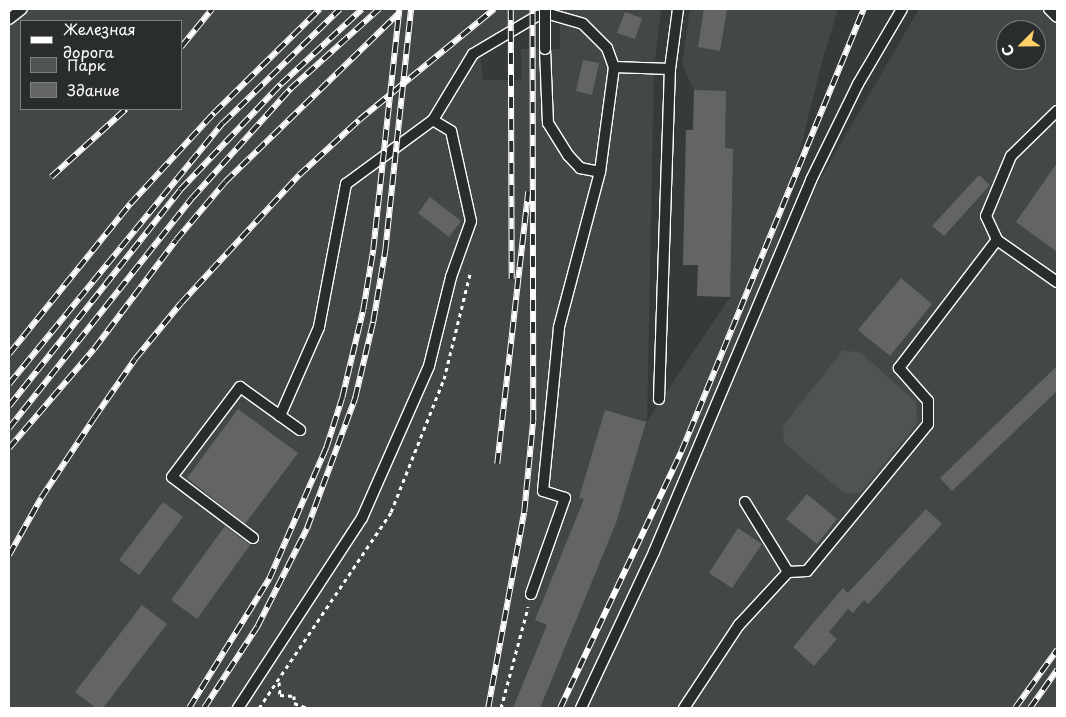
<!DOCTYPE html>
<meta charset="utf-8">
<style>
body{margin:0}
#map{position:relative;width:1066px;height:717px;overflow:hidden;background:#373a3b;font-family:"Playpen Sans",sans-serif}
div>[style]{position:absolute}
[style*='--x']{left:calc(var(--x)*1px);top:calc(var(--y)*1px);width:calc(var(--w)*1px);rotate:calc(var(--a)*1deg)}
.built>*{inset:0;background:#444748}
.green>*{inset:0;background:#505354}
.building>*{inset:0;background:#636465}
.path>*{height:3px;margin-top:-1.5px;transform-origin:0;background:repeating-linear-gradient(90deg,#fff 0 4px,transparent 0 8px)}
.roads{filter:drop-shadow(1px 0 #fff) drop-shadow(-1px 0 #fff) drop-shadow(0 1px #fff) drop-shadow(0 -1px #fff)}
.lane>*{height:10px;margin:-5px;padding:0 5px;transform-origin:5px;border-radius:5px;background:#2a2d2e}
.rail>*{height:5.5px;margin-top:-2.75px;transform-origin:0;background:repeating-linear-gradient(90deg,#2a2d2e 0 11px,#fff 0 22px);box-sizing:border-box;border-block:1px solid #fff}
.bridges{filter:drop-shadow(1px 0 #fff) drop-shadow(-1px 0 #fff) drop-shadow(0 1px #fff) drop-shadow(0 -1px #fff)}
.lane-bridge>*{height:10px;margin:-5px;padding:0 5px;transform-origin:5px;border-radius:5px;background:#2a2d2e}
span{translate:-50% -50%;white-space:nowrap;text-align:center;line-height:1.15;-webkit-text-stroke:5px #2a2d2e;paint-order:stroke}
.frame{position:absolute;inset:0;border:10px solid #fff;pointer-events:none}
.legend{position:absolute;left:20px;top:20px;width:162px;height:90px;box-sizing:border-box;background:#2a2d2e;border:1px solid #7f8182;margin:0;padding:6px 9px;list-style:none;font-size:15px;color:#fff}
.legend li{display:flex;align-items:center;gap:10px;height:25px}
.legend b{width:25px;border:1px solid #7f8182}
.north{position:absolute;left:996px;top:20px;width:50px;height:50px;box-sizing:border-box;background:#2a2d2e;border:1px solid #7f8182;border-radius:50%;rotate:247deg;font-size:14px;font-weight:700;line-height:20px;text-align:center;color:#fff}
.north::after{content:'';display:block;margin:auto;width:18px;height:22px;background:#ffd166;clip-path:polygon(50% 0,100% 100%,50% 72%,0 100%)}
</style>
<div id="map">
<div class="built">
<i style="clip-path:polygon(evenodd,9px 9px,536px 9px,479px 44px,483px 80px,521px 80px,521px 49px,560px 49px,560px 9px,661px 9px,654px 69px,647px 421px,730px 297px,697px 296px,698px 265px,683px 265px,686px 130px,693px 130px,694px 90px,682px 64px,690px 9px,838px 9px,823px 58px,772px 262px,919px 9px,1057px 9px,1057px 708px,9px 708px,9px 9px,21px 21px,181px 21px,181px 109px,21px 109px,21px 21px,9px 9px,1006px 30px,1036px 30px,1036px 60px,1006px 60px,1006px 30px)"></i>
</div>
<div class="green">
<i style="clip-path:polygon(843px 350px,861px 353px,916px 402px,917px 424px,860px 493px,845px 494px,784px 443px,783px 426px)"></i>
</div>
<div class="building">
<i style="clip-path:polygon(704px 9px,727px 9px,720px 51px,698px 47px)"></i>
<i style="clip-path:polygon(625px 12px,642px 18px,635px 39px,617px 33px)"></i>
<i style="clip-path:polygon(583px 60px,599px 63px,592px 95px,576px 91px)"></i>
<i style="clip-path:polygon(694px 90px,726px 91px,725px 148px,733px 149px,730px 297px,697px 296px,698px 265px,683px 265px,686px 130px,693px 130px)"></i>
<i style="clip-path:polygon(1057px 163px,1057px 252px,1016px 222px)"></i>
<i style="clip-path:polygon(979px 175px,990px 185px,944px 236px,932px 226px)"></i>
<i style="clip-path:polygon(430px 197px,461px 221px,449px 237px,418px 213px)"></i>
<i style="clip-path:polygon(901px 278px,932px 304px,890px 356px,858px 330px)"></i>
<i style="clip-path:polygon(1057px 366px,1057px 391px,952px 491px,940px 478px)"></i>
<i style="clip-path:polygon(238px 409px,298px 453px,245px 524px,187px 478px)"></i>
<i style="clip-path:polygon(605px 410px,646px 422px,616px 523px,540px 708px,513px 708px,547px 625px,535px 620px,584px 499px,579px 498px)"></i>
<i style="clip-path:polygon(807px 494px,837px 519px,817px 544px,786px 519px)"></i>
<i style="clip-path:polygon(163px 502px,183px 517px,139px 575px,119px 560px)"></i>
<i style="clip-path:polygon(926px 509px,942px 524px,868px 604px,864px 600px,853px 613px,848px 609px,829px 632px,837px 639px,814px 666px,793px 647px,843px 588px,848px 593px)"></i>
<i style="clip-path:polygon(225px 526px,250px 545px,197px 619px,171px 600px)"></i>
<i style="clip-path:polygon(738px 528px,762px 544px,732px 588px,709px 573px)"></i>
<i style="clip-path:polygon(142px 605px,167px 624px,103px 708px,96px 708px,75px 692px)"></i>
</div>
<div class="path">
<i style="--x:279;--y:682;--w:13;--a:86"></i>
<i style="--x:280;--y:695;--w:14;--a:4"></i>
<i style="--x:294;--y:696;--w:7;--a:90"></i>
<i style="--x:294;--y:703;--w:14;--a:21"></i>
<i style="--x:259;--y:708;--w:236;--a:-56"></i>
<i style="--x:391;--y:512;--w:143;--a:-68.3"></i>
<i style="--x:444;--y:379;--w:112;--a:-76.1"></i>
<i style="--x:501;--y:708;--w:105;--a:-75"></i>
</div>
<div class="roads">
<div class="lane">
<i style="--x:1049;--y:9;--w:11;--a:45"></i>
<i style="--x:9;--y:19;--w:16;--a:-38"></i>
<i style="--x:545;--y:49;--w:74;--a:87.7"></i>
<i style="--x:548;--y:123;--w:38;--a:58"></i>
<i style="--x:568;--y:155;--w:18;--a:47"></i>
<i style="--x:580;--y:168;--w:20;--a:11"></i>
<i style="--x:600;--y:172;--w:106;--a:-82.4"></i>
<i style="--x:1057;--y:111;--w:64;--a:135.6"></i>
<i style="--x:1011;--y:156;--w:65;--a:112.6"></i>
<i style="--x:986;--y:216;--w:26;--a:65"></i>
<i style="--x:997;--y:240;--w:73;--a:35"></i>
<i style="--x:659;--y:399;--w:330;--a:-88.1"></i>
<i style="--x:280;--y:416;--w:97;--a:-66.3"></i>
<i style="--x:319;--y:327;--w:146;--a:-79.3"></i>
<i style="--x:346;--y:184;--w:108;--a:-36.3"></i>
<i style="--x:433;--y:120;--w:77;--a:-58.8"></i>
<i style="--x:473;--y:54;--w:74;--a:-30.7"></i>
<i style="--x:537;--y:16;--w:12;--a:-9"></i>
<i style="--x:549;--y:14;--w:35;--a:16"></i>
<i style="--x:583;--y:24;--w:34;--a:45"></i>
<i style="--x:607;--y:48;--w:20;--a:70"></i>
<i style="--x:614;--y:67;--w:56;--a:2"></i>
<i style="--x:670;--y:69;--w:61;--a:-82.4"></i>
<i style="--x:745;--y:502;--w:82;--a:58.4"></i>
<i style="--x:788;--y:572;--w:19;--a:-3"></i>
<i style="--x:807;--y:571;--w:190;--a:-50.5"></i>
<i style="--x:928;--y:424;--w:23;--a:-90"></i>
<i style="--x:928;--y:401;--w:44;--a:-131.3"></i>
<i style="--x:899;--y:368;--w:161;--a:-52.6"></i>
<i style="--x:253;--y:538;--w:101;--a:-143"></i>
<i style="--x:172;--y:477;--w:113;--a:-52.9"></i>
<i style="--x:240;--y:387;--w:74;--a:35.6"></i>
<i style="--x:531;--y:594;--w:102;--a:-70.5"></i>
<i style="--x:565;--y:498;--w:23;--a:-162"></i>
<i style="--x:543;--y:491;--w:165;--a:-84.4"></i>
<i style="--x:559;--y:327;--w:160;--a:-75.2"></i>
<i style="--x:238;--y:708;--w:227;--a:-56.9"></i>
<i style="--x:362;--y:518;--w:166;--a:-66.2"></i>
<i style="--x:429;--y:366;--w:92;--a:-76.1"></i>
<i style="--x:451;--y:277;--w:59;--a:-70.3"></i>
<i style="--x:471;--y:221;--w:92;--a:-102.5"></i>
<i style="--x:451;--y:131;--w:21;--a:-149"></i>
<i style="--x:581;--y:708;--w:172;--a:-64.9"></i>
<i style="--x:654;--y:552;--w:404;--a:-67.1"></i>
<i style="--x:811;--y:180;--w:107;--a:-63.9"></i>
<i style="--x:858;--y:84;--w:87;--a:-59.6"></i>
<i style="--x:684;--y:708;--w:100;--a:-56.5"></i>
<i style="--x:739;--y:625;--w:72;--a:-47.2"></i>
</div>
</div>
<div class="rail">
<i style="--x:511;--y:9;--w:270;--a:89.8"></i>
<i style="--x:181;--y:47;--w:49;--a:-50.8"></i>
<i style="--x:51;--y:177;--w:101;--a:-42.2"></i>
<i style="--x:9;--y:354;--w:193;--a:-51.1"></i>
<i style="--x:130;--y:204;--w:124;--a:-47.3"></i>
<i style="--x:214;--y:113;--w:148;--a:-44.5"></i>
<i style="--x:9;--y:384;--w:338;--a:-50.7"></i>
<i style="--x:223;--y:123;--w:163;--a:-44.3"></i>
<i style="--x:9;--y:406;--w:275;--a:-51.6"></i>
<i style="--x:180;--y:190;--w:146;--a:-46.4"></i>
<i style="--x:281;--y:84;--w:110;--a:-42.8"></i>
<i style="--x:9;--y:428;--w:294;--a:-51.5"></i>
<i style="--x:192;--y:198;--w:147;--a:-48"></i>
<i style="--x:290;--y:89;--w:120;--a:-42"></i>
<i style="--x:9;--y:448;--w:130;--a:-49.4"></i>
<i style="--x:94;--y:349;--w:136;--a:-53"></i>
<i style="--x:176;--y:240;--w:76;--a:-49.8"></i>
<i style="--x:225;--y:182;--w:244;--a:-44.2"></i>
<i style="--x:497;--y:464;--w:274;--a:-83.5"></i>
<i style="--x:9;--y:555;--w:65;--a:-60.7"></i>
<i style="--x:41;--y:498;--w:96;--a:-56.5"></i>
<i style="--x:94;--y:418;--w:72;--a:-55.2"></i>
<i style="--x:135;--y:359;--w:72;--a:-50.6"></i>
<i style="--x:181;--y:303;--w:174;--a:-47.3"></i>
<i style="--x:299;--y:175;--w:81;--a:-42.5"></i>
<i style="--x:359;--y:120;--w:175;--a:-39.4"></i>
<i style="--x:189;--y:708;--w:152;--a:-58.2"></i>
<i style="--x:269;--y:579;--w:143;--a:-66.5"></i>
<i style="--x:326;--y:448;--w:52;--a:-72.3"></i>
<i style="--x:342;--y:398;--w:90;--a:-76.6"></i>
<i style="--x:363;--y:310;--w:61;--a:-80.5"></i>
<i style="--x:373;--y:250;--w:242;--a:-83.8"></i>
<i style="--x:204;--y:708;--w:97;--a:-56.8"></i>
<i style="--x:257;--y:627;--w:111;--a:-63.2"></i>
<i style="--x:307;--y:528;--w:139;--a:-69.7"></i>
<i style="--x:355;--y:398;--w:78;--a:-76.7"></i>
<i style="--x:373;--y:322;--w:72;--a:-80.4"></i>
<i style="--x:385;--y:251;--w:243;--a:-83.9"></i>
<i style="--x:488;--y:708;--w:199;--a:-79.6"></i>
<i style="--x:524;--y:512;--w:91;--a:-84.4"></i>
<i style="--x:533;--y:421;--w:412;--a:-90.1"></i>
<i style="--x:560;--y:708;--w:283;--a:-64.7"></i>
<i style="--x:681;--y:452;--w:479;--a:-67.6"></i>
<i style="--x:1015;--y:708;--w:72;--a:-54.1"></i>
<i style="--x:1030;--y:708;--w:47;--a:-54.6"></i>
</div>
<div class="bridges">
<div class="lane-bridge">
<i style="--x:545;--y:9;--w:40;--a:90"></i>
</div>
</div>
<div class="frame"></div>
<ul class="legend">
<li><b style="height:6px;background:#fff"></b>Железная дорога</li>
<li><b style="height:14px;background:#505354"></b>Парк</li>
<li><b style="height:14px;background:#636465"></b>Здание</li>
</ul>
<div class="north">С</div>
</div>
